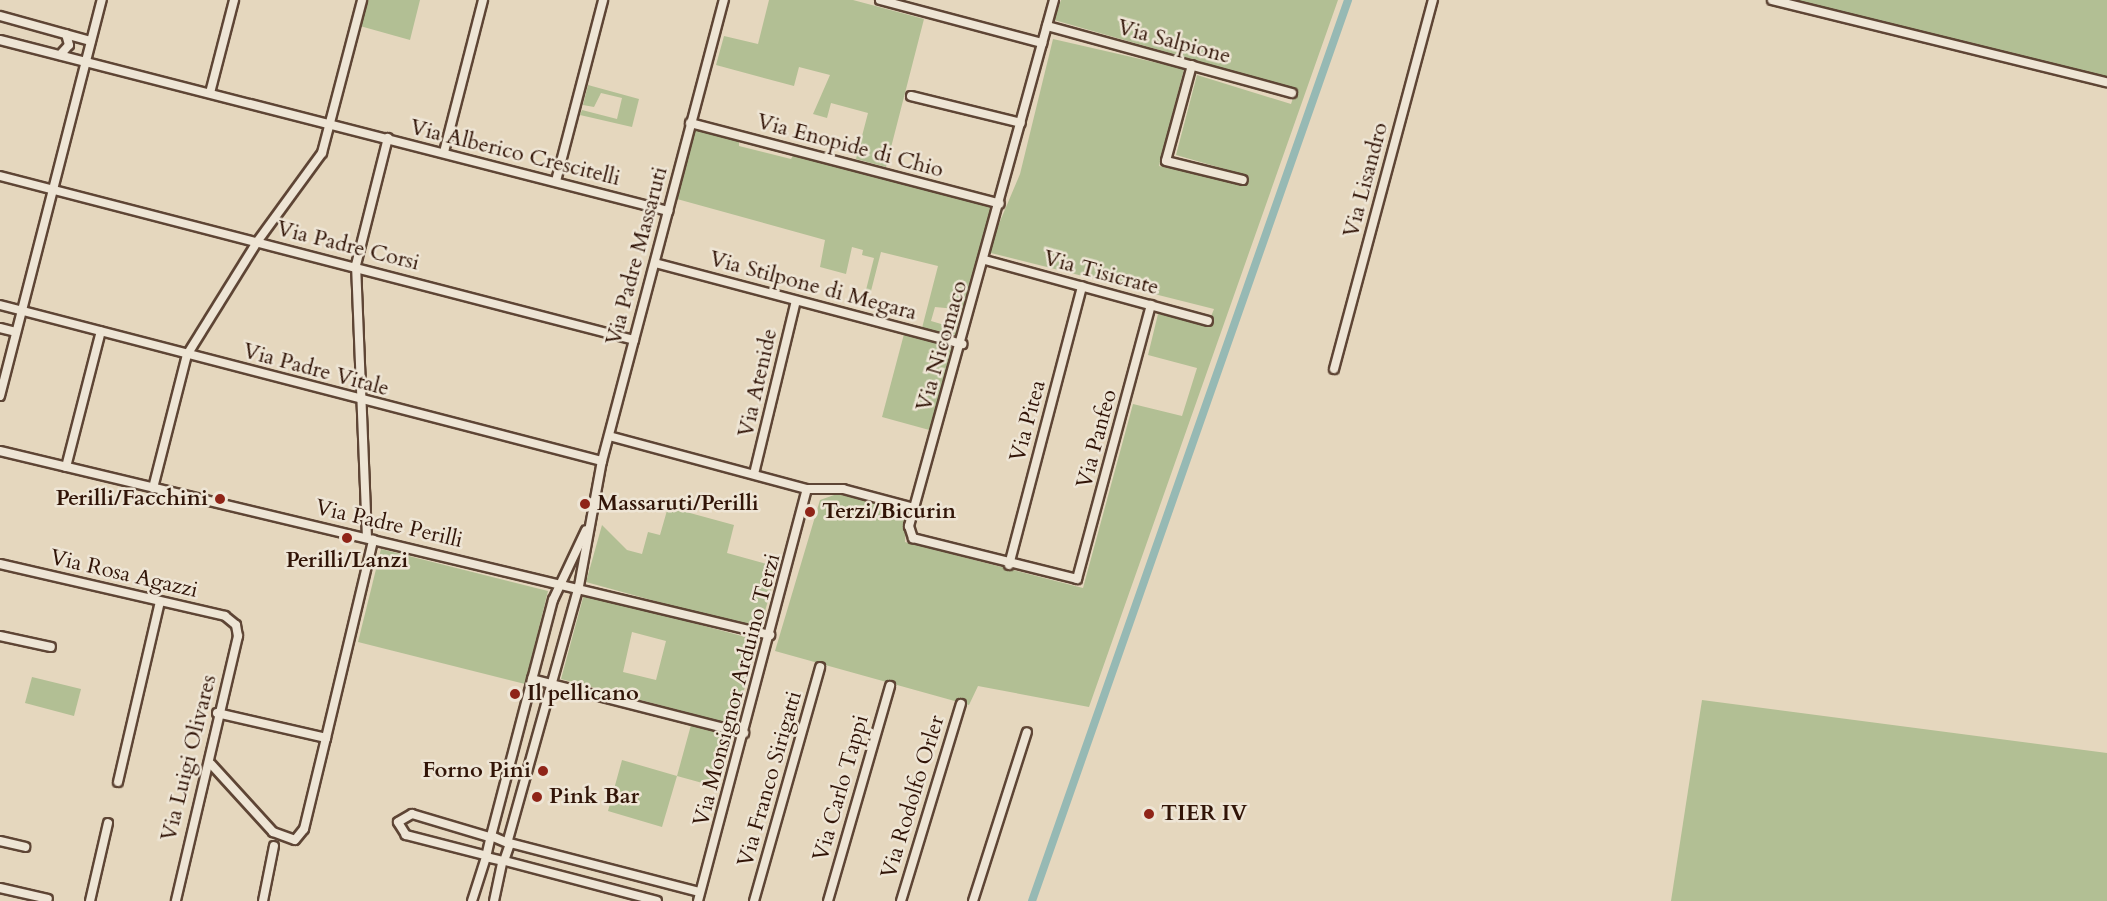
<!DOCTYPE html>
<style>
body{margin:0}
#map{position:relative;width:2107px;height:901px;overflow:hidden;background:#e5d7be;font-family:Cardo,serif}
div>[style]{position:absolute}
[style*='--x']{left:calc(var(--x)*1px);top:calc(var(--y)*1px);width:calc(var(--w)*1px);rotate:calc(var(--a)*1deg)}
.green>*{inset:0;background:#b2bf94}
.canal>*{height:8px;margin:-4px;padding:0 4px;transform-origin:4px;border-radius:4px;background:#96b9b4}
.roads{filter:drop-shadow(2px 0 #5e4535) drop-shadow(-2px 0 #5e4535) drop-shadow(0 2px #5e4535) drop-shadow(0 -2px #5e4535)}
.minor>*{height:8px;margin:-4px;padding:0 4px;transform-origin:4px;border-radius:4px;background:#eee5d5}
.dots>*{width:16px;height:16px;translate:-50% -50%;box-sizing:border-box;border:3px solid #eee5d5;border-radius:50%}
span{translate:-50% -50%;white-space:nowrap;text-align:center;line-height:1.15;-webkit-text-stroke:5px #eee5d5;paint-order:stroke}
.street-label{font-size:22px;color:#311407}
.poi-label{font-size:22px;color:#311407;font-weight:700}
.right{translate:-100% -50%;text-align:right}
.left{translate:0 -50%;text-align:left}
</style>
<div id="map">
<div class="green">
<i style="clip-path:polygon(367px 0,420px 0,410px 40px,360px 26px)"></i>
<i style="clip-path:polygon(769px 0,853px 0,924px 19px,886px 167px,856px 159px,868px 113px,831px 103px,827px 118px,813px 114px,830px 75px,799px 67px,794px 86px,716px 65px,724px 36px,758px 44px)"></i>
<i style="clip-path:polygon(1061px 0,1338px 0,1089px 707px,978px 686px,969px 705px,775px 651px,820px 500px,837px 494px,907px 510px,905px 542px,1083px 588px,1133px 404px,1182px 416px,1197px 368px,1148px 355px,1158px 314px,1208px 324px,1214px 309px,987px 252px,1020px 174px,1053px 39px,1184px 69px,1159px 166px,1246px 185px,1249px 176px,1176px 155px,1197px 75px,1291px 104px,1296px 89px,1054px 20px)"></i>
<i style="clip-path:polygon(1772px 0,2107px 0,2107px 82px)"></i>
<i style="clip-path:polygon(588px 85px,639px 99px,632px 127px,580px 115px,582px 110px,617px 119px,622px 98px,601px 93px,594px 107px,583px 105px)"></i>
<i style="clip-path:polygon(694px 128px,739px 140px,739px 146px,791px 159px,794px 154px,994px 208px,966px 310px,935px 307px,931px 321px,948px 326px,951px 318px,963px 322px,959px 338px,922px 328px,938px 266px,881px 252px,871px 291px,866px 290px,874px 258px,862px 255px,863px 250px,852px 247px,846px 274px,820px 267px,825px 240px,677px 199px)"></i>
<i style="clip-path:polygon(904px 334px,956px 348px,933px 431px,882px 417px)"></i>
<i style="clip-path:polygon(668px 507px,734px 525px,727px 553px,777px 567px,760px 630px,586px 582px,602px 525px,627px 550px,642px 554px,648px 532px,660px 535px)"></i>
<i style="clip-path:polygon(381px 549px,548px 591px,525px 684px,358px 642px)"></i>
<i style="clip-path:polygon(evenodd,584px 594px,757px 640px,735px 725px,561px 679px,584px 594px,632px 632px,666px 641px,656px 680px,623px 672px,632px 632px)"></i>
<i style="clip-path:polygon(32px 677px,81px 689px,74px 716px,25px 703px)"></i>
<i style="clip-path:polygon(1702px 700px,2107px 753px,2107px 901px,1671px 901px)"></i>
<i style="clip-path:polygon(691px 725px,731px 736px,717px 787px,677px 776px,662px 827px,608px 811px,622px 760px,677px 776px)"></i>
</div>
<div class="canal">
<i style="--x:1032;--y:901;--w:955;--a:-70.67"></i>
</div>
<div class="roads">
<div class="minor">
<i style="--x:880;--y:0;--w:168;--a:14.9"></i>
<i style="--x:1054;--y:0;--w:546;--a:105.41"></i>
<i style="--x:909;--y:526;--w:13;--a:72"></i>
<i style="--x:913;--y:538;--w:169;--a:14"></i>
<i style="--x:1077;--y:579;--w:284;--a:-74.9"></i>
<i style="--x:1772;--y:0;--w:345;--a:13.8"></i>
<i style="--x:0;--y:16;--w:94;--a:15.4"></i>
<i style="--x:1047;--y:26;--w:254;--a:15.3"></i>
<i style="--x:0;--y:40;--w:690;--a:14.36"></i>
<i style="--x:60;--y:55;--w:13;--a:-48"></i>
<i style="--x:69;--y:45;--w:11;--a:-105"></i>
<i style="--x:1192;--y:65;--w:99;--a:105.2"></i>
<i style="--x:1166;--y:161;--w:79;--a:13.9"></i>
<i style="--x:210;--y:93;--w:96;--a:-75.5"></i>
<i style="--x:911;--y:96;--w:113;--a:13.8"></i>
<i style="--x:690;--y:123;--w:320;--a:14.6"></i>
<i style="--x:444;--y:152;--w:157;--a:-75.6"></i>
<i style="--x:0;--y:176;--w:655;--a:14.5"></i>
<i style="--x:556;--y:181;--w:187;--a:-75.4"></i>
<i style="--x:985;--y:260;--w:231;--a:15.3"></i>
<i style="--x:655;--y:263;--w:318;--a:14.8"></i>
<i style="--x:0;--y:305;--w:622;--a:14.53"></i>
<i style="--x:0;--y:328;--w:16;--a:14"></i>
<i style="--x:1334;--y:369;--w:382;--a:-75"></i>
<i style="--x:0;--y:396;--w:409;--a:-75.6"></i>
<i style="--x:609;--y:436;--w:205;--a:15"></i>
<i style="--x:807;--y:489;--w:36;--a:0"></i>
<i style="--x:843;--y:489;--w:73;--a:15"></i>
<i style="--x:0;--y:451;--w:792;--a:13.44"></i>
<i style="--x:66;--y:467;--w:140;--a:-75.6"></i>
<i style="--x:754;--y:474;--w:178;--a:-76.4"></i>
<i style="--x:153;--y:488;--w:137;--a:-75.7"></i>
<i style="--x:187;--y:355;--w:133;--a:-58.2"></i>
<i style="--x:257;--y:242;--w:110;--a:-53.9"></i>
<i style="--x:322;--y:153;--w:158;--a:-75.3"></i>
<i style="--x:367;--y:538;--w:273;--a:-92.3"></i>
<i style="--x:356;--y:265;--w:131;--a:-75.9"></i>
<i style="--x:0;--y:564;--w:231;--a:13"></i>
<i style="--x:225;--y:616;--w:14;--a:39"></i>
<i style="--x:236;--y:625;--w:11;--a:80"></i>
<i style="--x:238;--y:636;--w:272;--a:103.2"></i>
<i style="--x:1009;--y:565;--w:288;--a:-75.3"></i>
<i style="--x:0;--y:636;--w:52;--a:12.2"></i>
<i style="--x:532;--y:679;--w:219;--a:14.3"></i>
<i style="--x:217;--y:713;--w:112;--a:12.9"></i>
<i style="--x:326;--y:738;--w:204;--a:-76.6"></i>
<i style="--x:211;--y:764;--w:92;--a:47.6"></i>
<i style="--x:273;--y:832;--w:23;--a:20"></i>
<i style="--x:295;--y:840;--w:14;--a:-51"></i>
<i style="--x:304;--y:829;--w:94;--a:-76.4"></i>
<i style="--x:118;--y:782;--w:185;--a:-76.9"></i>
<i style="--x:491;--y:836;--w:244;--a:-75.3"></i>
<i style="--x:553;--y:600;--w:77;--a:-64.8"></i>
<i style="--x:508;--y:840;--w:264;--a:-74.4"></i>
<i style="--x:579;--y:586;--w:127;--a:-79.6"></i>
<i style="--x:602;--y:461;--w:477;--a:-75.2"></i>
<i style="--x:0;--y:841;--w:26;--a:13"></i>
<i style="--x:510;--y:843;--w:196;--a:14.5"></i>
<i style="--x:484;--y:855;--w:81;--a:-165.6"></i>
<i style="--x:406;--y:835;--w:15;--a:-122"></i>
<i style="--x:398;--y:822;--w:16;--a:-30"></i>
<i style="--x:412;--y:814;--w:80;--a:16.6"></i>
<i style="--x:486;--y:857;--w:18;--a:13"></i>
<i style="--x:504;--y:861;--w:18;--a:-71"></i>
<i style="--x:510;--y:844;--w:21;--a:-157"></i>
<i style="--x:486;--y:857;--w:22;--a:-77"></i>
<i style="--x:505;--y:861;--w:157;--a:14.7"></i>
<i style="--x:0;--y:888;--w:49;--a:12.9"></i>
<i style="--x:90;--y:901;--w:80;--a:-77"></i>
<i style="--x:263;--y:901;--w:56;--a:-78.7"></i>
<i style="--x:472;--y:901;--w:46;--a:-72.3"></i>
<i style="--x:494;--y:901;--w:40;--a:-78"></i>
<i style="--x:698;--y:901;--w:426;--a:-75.2"></i>
<i style="--x:754;--y:901;--w:243;--a:-74.2"></i>
<i style="--x:828;--y:901;--w:224;--a:-73.9"></i>
<i style="--x:901;--y:901;--w:206;--a:-73.1"></i>
<i style="--x:973;--y:901;--w:177;--a:-72.3"></i>
</div>
</div>
<div class="dots">
<i style="left:220px;top:499px;background:#8f2418"></i>
<i style="left:585px;top:504px;background:#8f2418"></i>
<i style="left:810px;top:512px;background:#8f2418"></i>
<i style="left:347px;top:538px;background:#8f2418"></i>
<i style="left:515px;top:694px;background:#8f2418"></i>
<i style="left:543px;top:771px;background:#8f2418"></i>
<i style="left:537px;top:797px;background:#8f2418"></i>
<i style="left:1149px;top:814px;background:#8f2418"></i>
</div>
<div class="street-label">
<span style="left:1174px;top:42px;rotate:15deg">Via Salpione</span>
<span style="left:850px;top:146px;rotate:15deg">Via Enopide di Chio</span>
<span style="left:515px;top:153px;rotate:14deg">Via Alberico Crescitelli</span>
<span style="left:1366px;top:180px;rotate:-75deg">Via Lisandro</span>
<span style="left:348px;top:246px;rotate:14deg">Via Padre Corsi</span>
<span style="left:637px;top:256px;rotate:-75deg">Via Padre Massaruti</span>
<span style="left:1101px;top:273px;rotate:15deg">Via Tisicrate</span>
<span style="left:813px;top:286px;rotate:15deg">Via Stilpone di Megara</span>
<span style="left:942px;top:346px;rotate:-74deg">Via Nicomaco</span>
<span style="left:316px;top:370px;rotate:15deg">Via Padre Vitale</span>
<span style="left:758px;top:383px;rotate:-77deg">Via Atenide</span>
<span style="left:1028px;top:421px;rotate:-75deg">Via Pitea</span>
<span style="left:1097px;top:439px;rotate:-75deg">Via Panfeo</span>
<span style="left:389px;top:524px;rotate:13deg">Via Padre Perilli</span>
<span style="left:124px;top:574px;rotate:13deg">Via Rosa Agazzi</span>
<span style="left:737px;top:690px;rotate:-75deg">Via Monsignor Arduino Terzi</span>
<span style="left:189px;top:758px;rotate:-76deg">Via Luigi Olivares</span>
<span style="left:770px;top:779px;rotate:-74deg">Via Franco Sirigatti</span>
<span style="left:841px;top:788px;rotate:-74deg">Via Carlo Tappi</span>
<span style="left:913px;top:797px;rotate:-73deg">Via Rodolfo Orler</span>
</div>
<div class="poi-label">
<span class="right" style="left:208px;top:499px">Perilli/Facchini</span>
<span class="left" style="left:597px;top:504px">Massaruti/Perilli</span>
<span class="left" style="left:822px;top:512px">Terzi/Bicurin</span>
<span style="left:347px;top:561px">Perilli/Lanzi</span>
<span class="left" style="left:527px;top:694px">Il pellicano</span>
<span class="right" style="left:531px;top:771px">Forno Pini</span>
<span class="left" style="left:549px;top:797px">Pink Bar</span>
<span class="left" style="left:1161px;top:814px">TIER IV</span>
</div>
</div>
